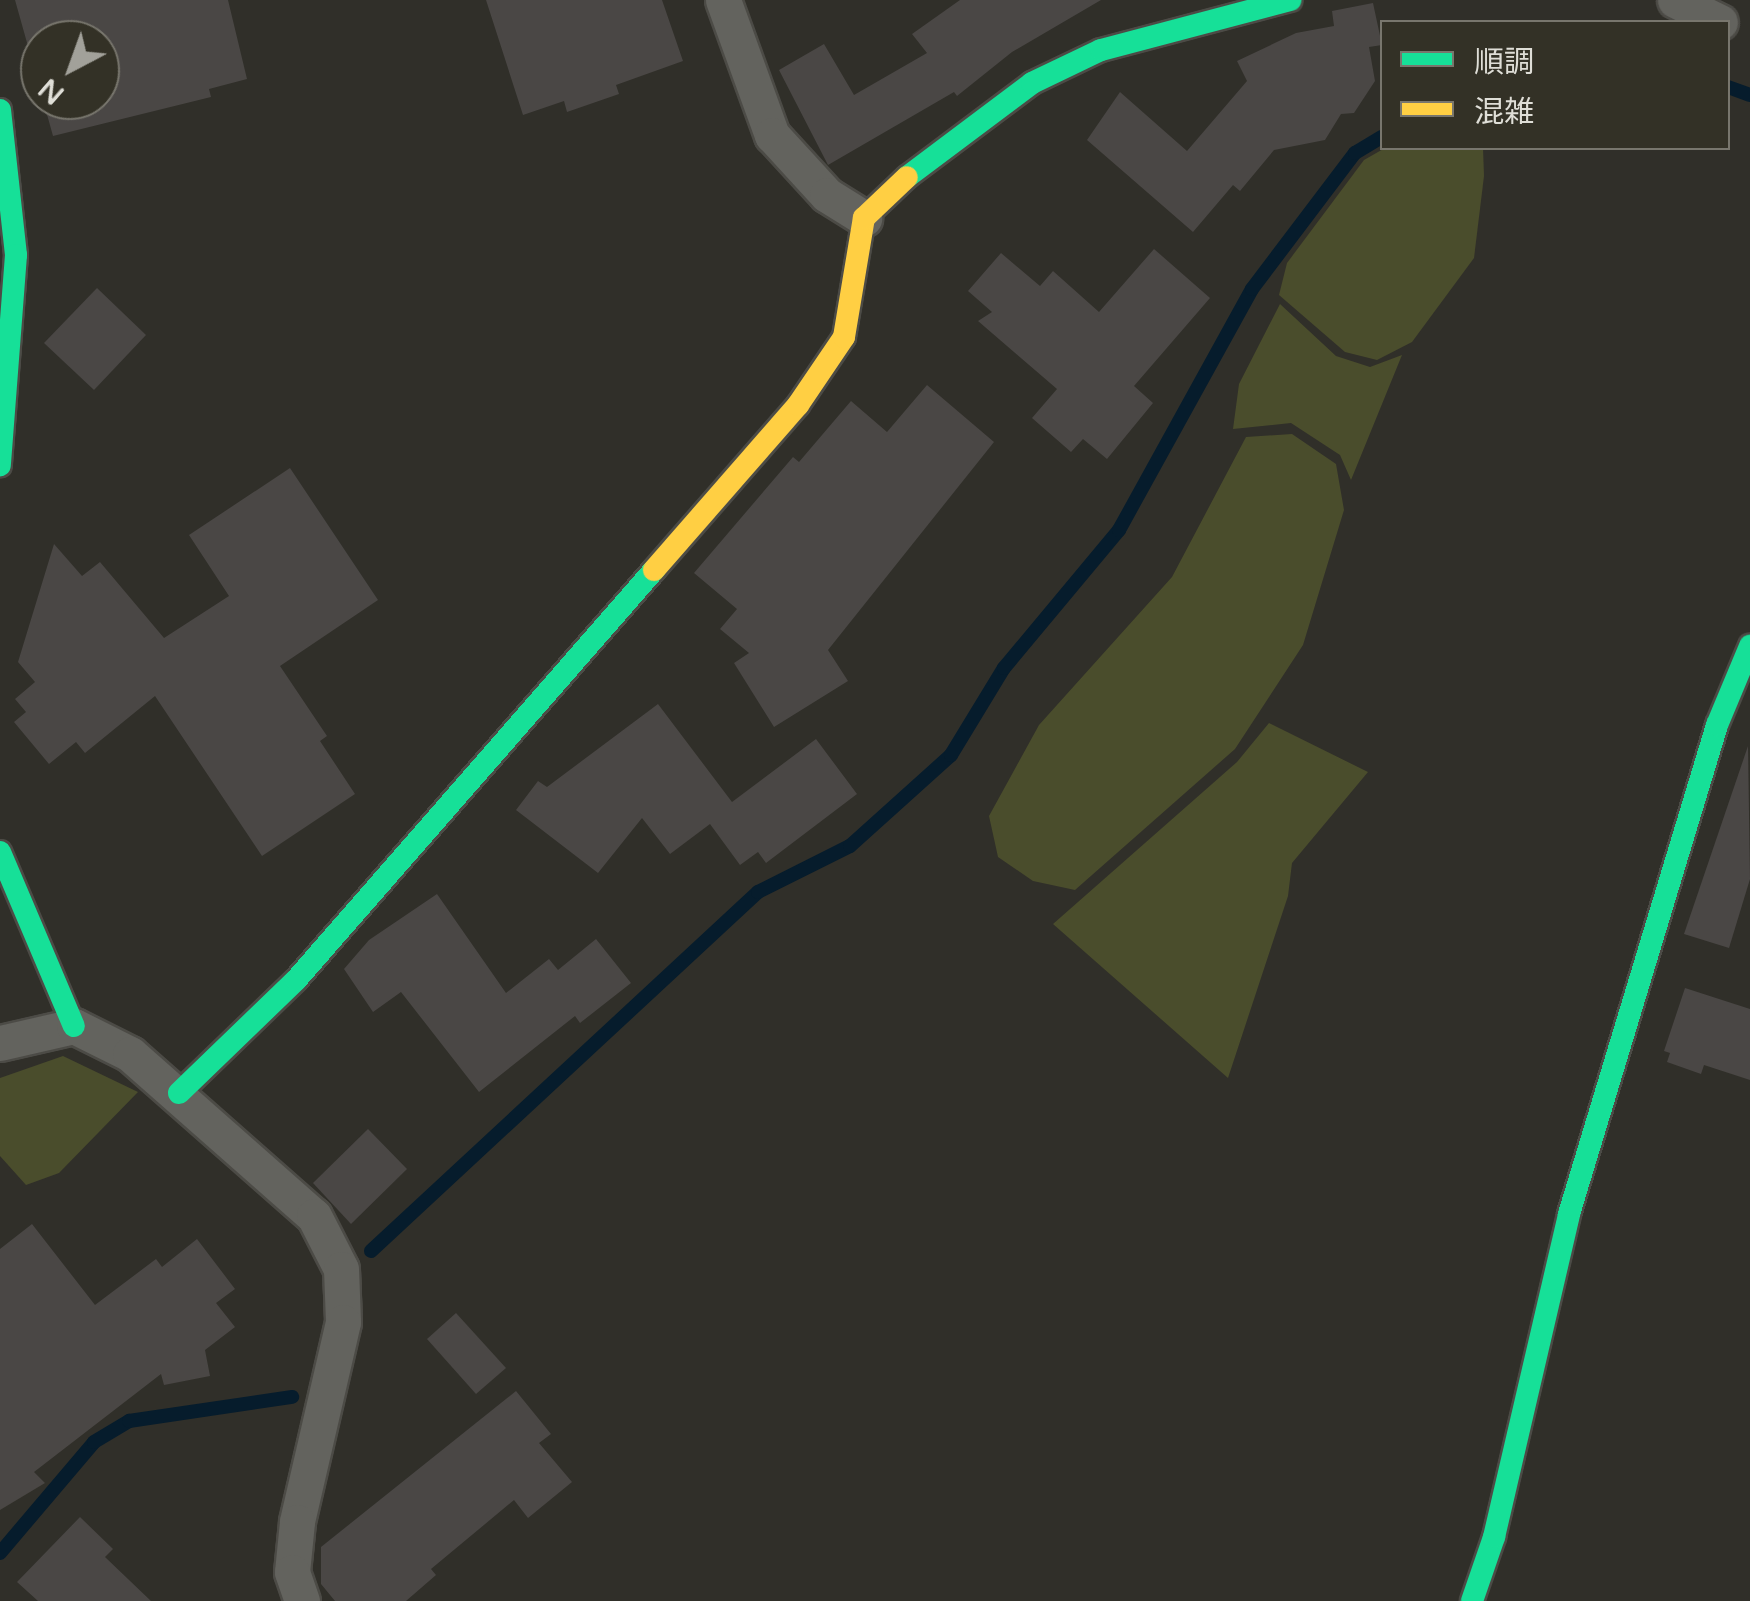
<!DOCTYPE html>
<meta charset="utf-8">
<style>
body{margin:0}
#map{position:relative;width:1750px;height:1601px;overflow:hidden;background:#302f29;font-family:"Varela Round","Noto Sans JP",sans-serif}
div>[style]{position:absolute}
[style*='--x']{left:calc(var(--x)*1px);top:calc(var(--y)*1px);width:calc(var(--w)*1px);rotate:calc(var(--a)*1deg)}
.green>*{inset:0;background:#4a4d2c}
.stream>*{height:14px;margin:-7px;padding:0 7px;transform-origin:7px;border-radius:7px;background:#061c2c}
.building>*{inset:0;background:#4a4745}
.roads{filter:drop-shadow(2px 0 #4c4b46) drop-shadow(-2px 0 #4c4b46) drop-shadow(0 2px #4c4b46) drop-shadow(0 -2px #4c4b46)}
.street>*{height:35px;margin:-17.5px;padding:0 17.5px;transform-origin:17.5px;border-radius:17.5px;background:#63635e}
.fast>*{height:22px;margin:-11px;padding:0 11px;transform-origin:11px;border-radius:11px;background:#16e098}
.slow>*{height:22px;margin:-11px;padding:0 11px;transform-origin:11px;border-radius:11px;background:#ffcf43}
span{translate:-50% -50%;white-space:nowrap;text-align:center;line-height:1.15;-webkit-text-stroke:8px #333126;paint-order:stroke}
.legend{position:absolute;left:1380px;top:20px;width:350px;height:130px;box-sizing:border-box;background:#333126;border:2px solid #78766d;margin:0;padding:12px 18px;list-style:none;font-size:30px;color:#dfded7}
.legend li{display:flex;align-items:center;gap:20px;height:50px}
.legend b{width:50px;border:2px solid #78766d}
.north{position:absolute;left:20px;top:20px;width:100px;height:100px;box-sizing:border-box;background:#333126;border:2px solid #78766d;border-radius:50%;rotate:221deg;font-size:28px;font-weight:700;line-height:40px;text-align:center;color:#dfded7}
.north::after{content:'';display:block;margin:auto;width:35px;height:45px;background:#a2a19a;clip-path:polygon(50% 0,100% 100%,50% 72%,0 100%)}
</style>
<div id="map">
<div class="green">
<i style="clip-path:polygon(1385px 148px,1483px 148px,1484px 176px,1474px 258px,1412px 342px,1377px 360px,1345px 352px,1279px 295px,1287px 263px,1364px 160px)"></i>
<i style="clip-path:polygon(1280px 304px,1336px 356px,1370px 367px,1402px 355px,1351px 480px,1340px 455px,1291px 423px,1233px 429px,1239px 384px)"></i>
<i style="clip-path:polygon(1292px 434px,1336px 464px,1344px 510px,1303px 645px,1235px 749px,1075px 890px,1033px 881px,998px 857px,989px 816px,1039px 725px,1172px 577px,1246px 437px)"></i>
<i style="clip-path:polygon(1269px 723px,1368px 772px,1292px 863px,1288px 896px,1228px 1078px,1053px 924px,1237px 762px)"></i>
<i style="clip-path:polygon(63px 1056px,138px 1092px,59px 1173px,26px 1185px,0 1156px,0 1078px)"></i>
</div>
<div class="stream">
<i style="--x:1728;--y:87;--w:23;--a:20"></i>
<i style="--x:371;--y:1251;--w:528;--a:-42.85"></i>
<i style="--x:758;--y:892;--w:103;--a:-26.6"></i>
<i style="--x:850;--y:846;--w:136;--a:-42"></i>
<i style="--x:951;--y:755;--w:102;--a:-58.7"></i>
<i style="--x:1004;--y:668;--w:180;--a:-50.2"></i>
<i style="--x:1119;--y:530;--w:275;--a:-61.1"></i>
<i style="--x:1252;--y:289;--w:171;--a:-52.9"></i>
<i style="--x:1355;--y:153;--w:31;--a:-31"></i>
<i style="--x:0;--y:1553;--w:145;--a:-49.7"></i>
<i style="--x:94;--y:1442;--w:41;--a:-31"></i>
<i style="--x:129;--y:1421;--w:165;--a:-8.4"></i>
</div>
<div class="building">
<i style="clip-path:polygon(15px 0,228px 0,247px 79px,209px 89px,211px 97px,53px 136px,43px 100px,100px 100px,100px 40px,40px 40px,40px 89px)"></i>
<i style="clip-path:polygon(486px 0,662px 0,683px 61px,616px 85px,619px 94px,567px 112px,564px 101px,523px 115px)"></i>
<i style="clip-path:polygon(960px 0,1101px 0,1012px 52px,957px 96px,954px 92px,828px 165px,779px 70px,824px 44px,854px 95px,927px 53px,912px 34px)"></i>
<i style="clip-path:polygon(1373px 3px,1382px 45px,1369px 47px,1375px 81px,1354px 113px,1341px 114px,1325px 140px,1274px 150px,1240px 191px,1233px 185px,1193px 232px,1087px 140px,1120px 92px,1187px 151px,1247px 81px,1237px 61px,1296px 33px,1334px 26px,1332px 11px)"></i>
<i style="clip-path:polygon(1154px 249px,1210px 298px,1134px 386px,1153px 403px,1107px 459px,1083px 439px,1071px 452px,1032px 418px,1057px 389px,978px 321px,992px 312px,968px 291px,1001px 253px,1040px 286px,1053px 271px,1099px 312px)"></i>
<i style="clip-path:polygon(97px 288px,146px 335px,94px 390px,44px 343px)"></i>
<i style="clip-path:polygon(927px 385px,994px 442px,828px 650px,848px 681px,774px 727px,734px 663px,749px 653px,720px 629px,737px 609px,694px 573px,793px 457px,799px 462px,851px 401px,887px 432px)"></i>
<i style="clip-path:polygon(290px 468px,378px 600px,280px 666px,327px 736px,320px 741px,355px 794px,262px 856px,155px 696px,85px 753px,76px 742px,49px 764px,14px 722px,26px 712px,15px 699px,35px 682px,18px 662px,54px 544px,82px 576px,100px 562px,164px 638px,229px 596px,189px 535px)"></i>
<i style="clip-path:polygon(658px 704px,732px 802px,816px 739px,857px 794px,766px 863px,758px 852px,740px 865px,710px 824px,670px 854px,642px 818px,598px 873px,516px 810px,538px 781px,547px 787px)"></i>
<i style="clip-path:polygon(1748px 746px,1750px 879px,1729px 948px,1684px 934px)"></i>
<i style="clip-path:polygon(437px 894px,506px 993px,549px 959px,558px 970px,596px 939px,631px 983px,580px 1023px,575px 1016px,479px 1092px,401px 992px,373px 1012px,344px 969px,369px 940px)"></i>
<i style="clip-path:polygon(1685px 988px,1750px 1009px,1750px 1080px,1704px 1065px,1701px 1074px,1667px 1062px,1670px 1053px,1664px 1051px)"></i>
<i style="clip-path:polygon(368px 1129px,407px 1169px,351px 1224px,313px 1183px)"></i>
<i style="clip-path:polygon(32px 1224px,95px 1305px,156px 1259px,162px 1267px,197px 1239px,235px 1289px,216px 1303px,235px 1327px,205px 1350px,210px 1376px,164px 1385px,161px 1374px,34px 1472px,45px 1483px,0 1510px,0 1249px)"></i>
<i style="clip-path:polygon(456px 1313px,506px 1368px,476px 1394px,427px 1339px)"></i>
<i style="clip-path:polygon(516px 1391px,551px 1434px,539px 1443px,572px 1482px,528px 1518px,514px 1500px,431px 1569px,436px 1575px,406px 1601px,335px 1601px,321px 1584px,321px 1547px)"></i>
<i style="clip-path:polygon(80px 1517px,113px 1549px,105px 1557px,151px 1601px,38px 1601px,17px 1582px)"></i>
</div>
<div class="roads">
<div class="street">
<i style="--x:723;--y:0;--w:144;--a:70.1"></i>
<i style="--x:772;--y:135;--w:81;--a:47.5"></i>
<i style="--x:827;--y:195;--w:44;--a:31.9"></i>
<i style="--x:1675;--y:0;--w:50;--a:26.1"></i>
<i style="--x:0;--y:1043;--w:76;--a:-12.9"></i>
<i style="--x:74;--y:1026;--w:63;--a:26.6"></i>
<i style="--x:130;--y:1054;--w:245;--a:41.4"></i>
<i style="--x:314;--y:1216;--w:59;--a:63"></i>
<i style="--x:341;--y:1269;--w:53;--a:87.8"></i>
<i style="--x:343;--y:1322;--w:205;--a:103"></i>
<i style="--x:297;--y:1522;--w:50;--a:95.7"></i>
<i style="--x:292;--y:1572;--w:31;--a:71"></i>
</div>
<div class="fast">
<i style="--x:0;--y:110;--w:146;--a:83.7"></i>
<i style="--x:16;--y:255;--w:211;--a:94.4"></i>
<i style="--x:907;--y:177;--w:156;--a:-36.9"></i>
<i style="--x:1032;--y:83;--w:76;--a:-25.6"></i>
<i style="--x:1101;--y:50;--w:196;--a:-14.8"></i>
<i style="--x:0;--y:852;--w:189;--a:67"></i>
<i style="--x:179;--y:1093;--w:163;--a:-44"></i>
<i style="--x:296;--y:980;--w:544;--a:-48.87"></i>
<i style="--x:1472;--y:1601;--w:68;--a:-71"></i>
<i style="--x:1494;--y:1537;--w:332;--a:-76.9"></i>
<i style="--x:1569;--y:1214;--w:511;--a:-73.16"></i>
<i style="--x:1717;--y:725;--w:86;--a:-67.3"></i>
</div>
<div class="slow">
<i style="--x:654;--y:570;--w:219;--a:-48.9"></i>
<i style="--x:798;--y:405;--w:82;--a:-55.9"></i>
<i style="--x:844;--y:337;--w:121;--a:-80.5"></i>
<i style="--x:864;--y:218;--w:59;--a:-43.6"></i>
</div>
</div>
<ul class="legend">
<li><b style="height:12px;background:#16e098"></b>順調</li>
<li><b style="height:12px;background:#ffcf43"></b>混雑</li>
</ul>
<div class="north">N</div>
</div>
